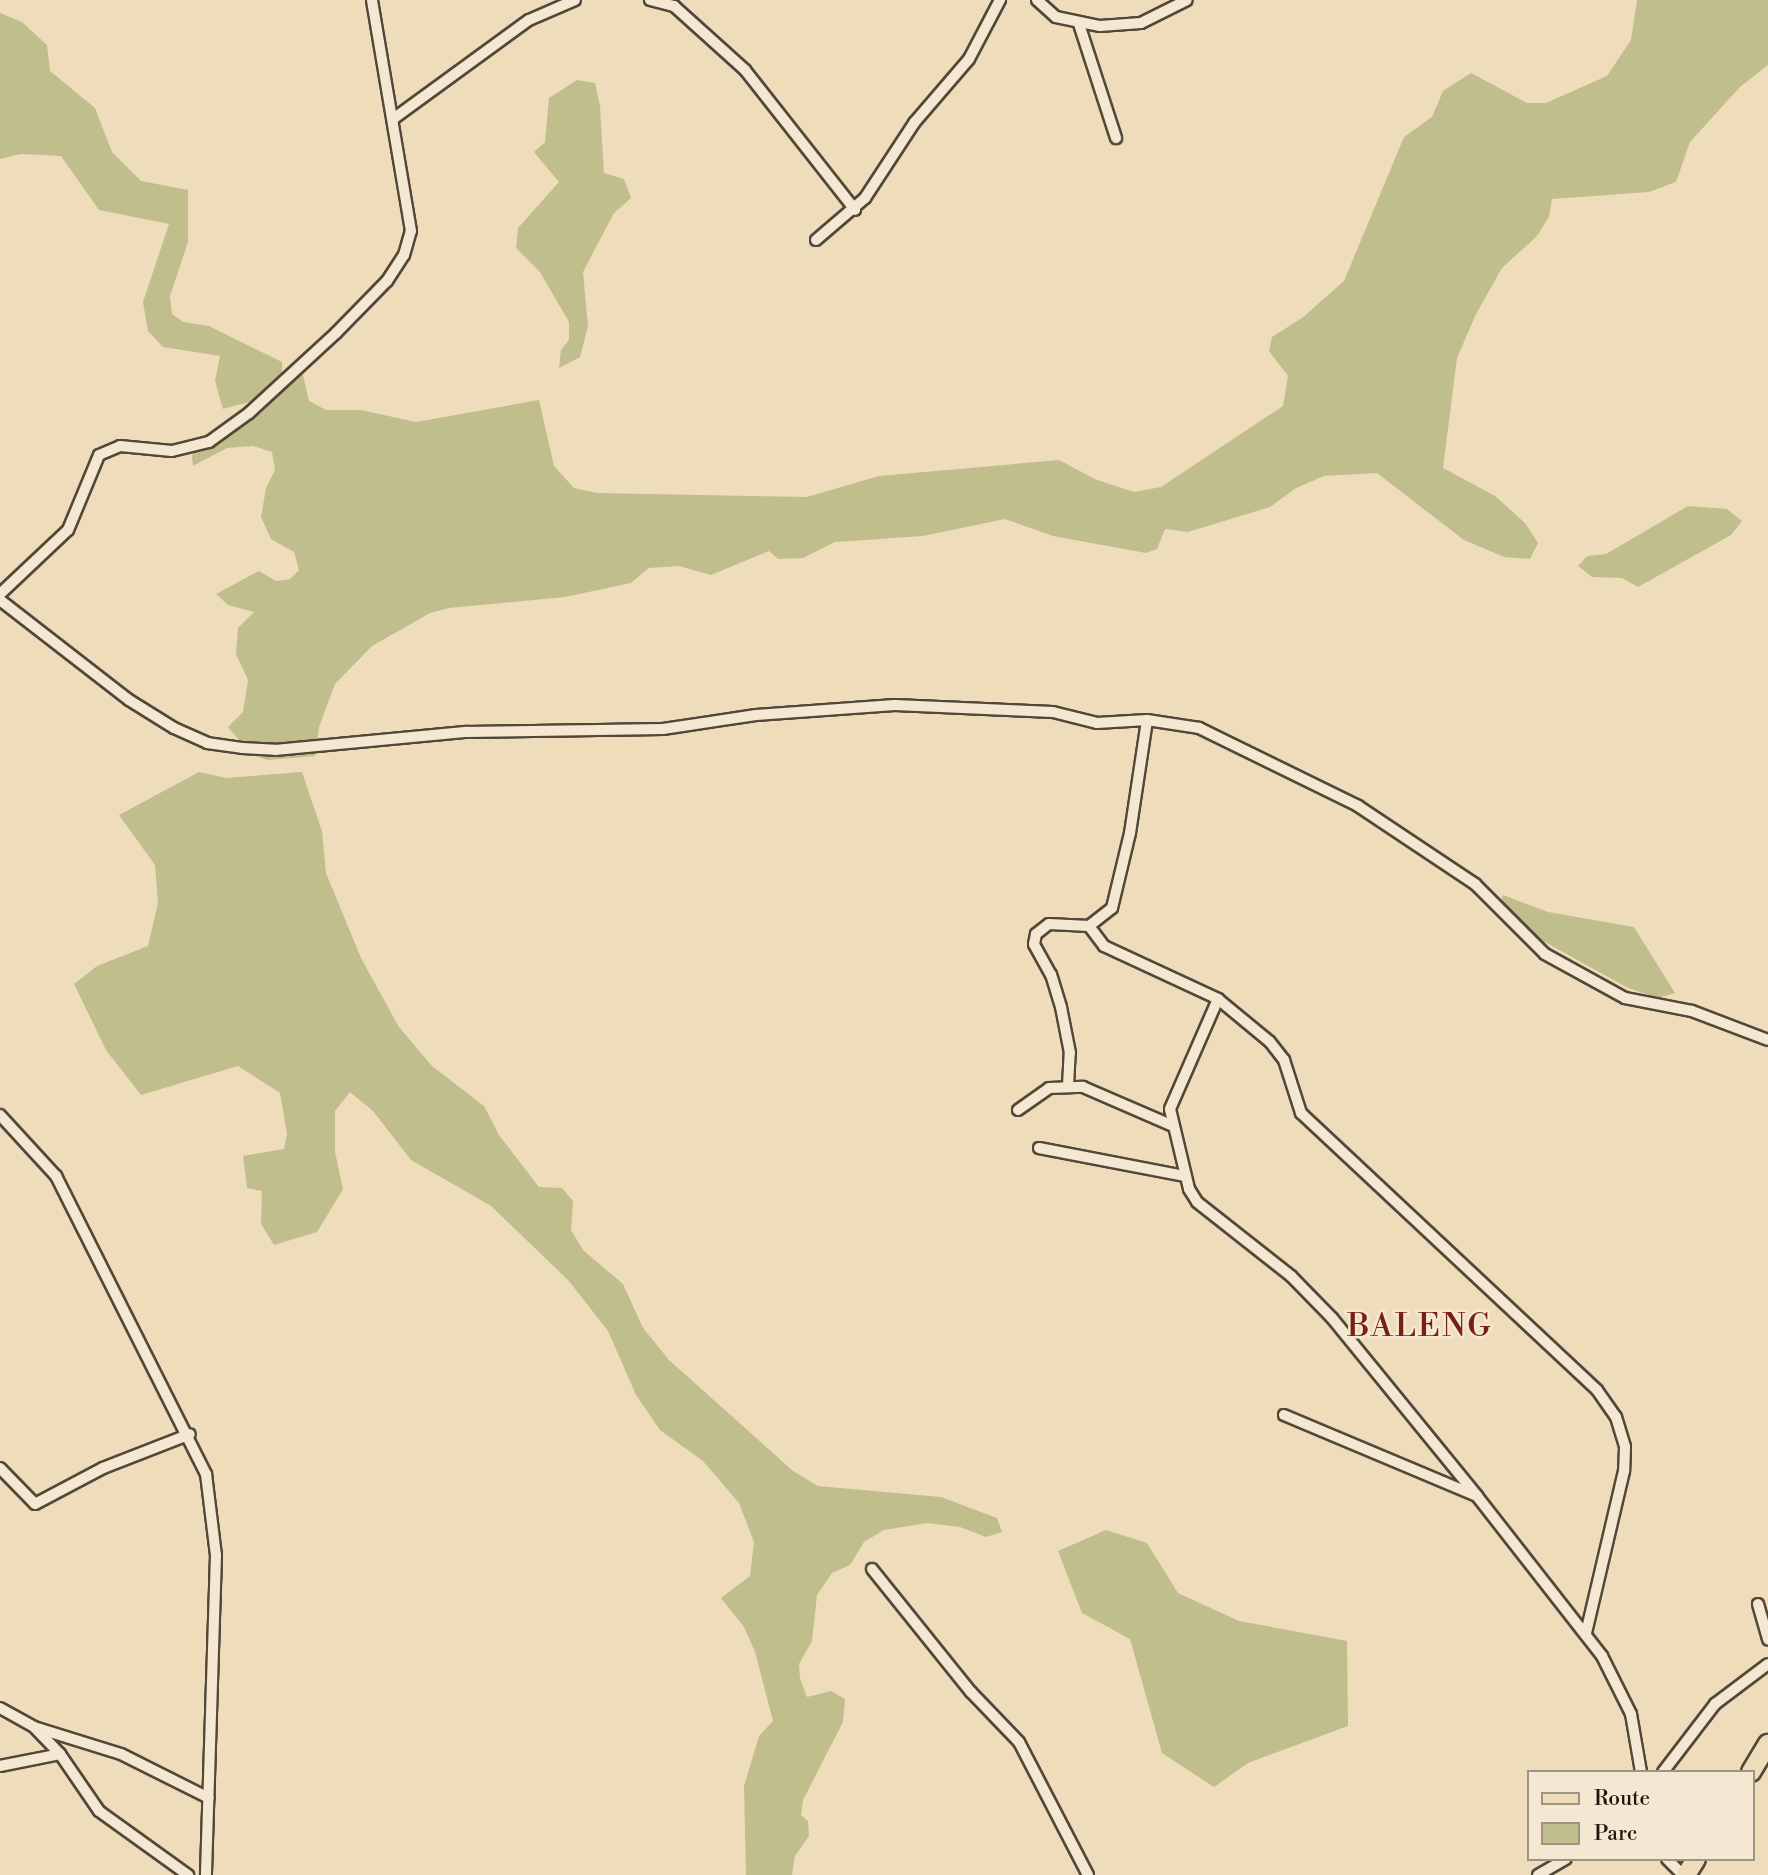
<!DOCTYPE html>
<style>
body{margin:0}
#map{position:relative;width:1768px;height:1875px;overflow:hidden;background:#efdcbb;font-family:"Libre Bodoni",serif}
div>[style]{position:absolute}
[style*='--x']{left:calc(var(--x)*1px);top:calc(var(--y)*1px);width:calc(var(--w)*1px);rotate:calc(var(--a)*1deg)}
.green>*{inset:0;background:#c0be8c}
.roads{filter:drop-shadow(2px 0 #524838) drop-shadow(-2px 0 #524838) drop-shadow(0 2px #524838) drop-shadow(0 -2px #524838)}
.minor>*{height:10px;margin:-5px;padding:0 5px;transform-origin:5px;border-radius:5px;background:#f5e8d3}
.primary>*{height:18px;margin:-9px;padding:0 9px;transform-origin:9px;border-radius:9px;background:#efdcbb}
span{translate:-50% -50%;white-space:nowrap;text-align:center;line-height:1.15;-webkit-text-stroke:5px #f5e8d3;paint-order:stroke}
.quarter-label{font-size:32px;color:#7a1f14;letter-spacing:2px}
.legend{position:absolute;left:1527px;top:1770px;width:228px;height:91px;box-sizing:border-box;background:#f5e8d3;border:2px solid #9f9483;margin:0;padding:9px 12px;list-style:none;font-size:21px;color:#1d160c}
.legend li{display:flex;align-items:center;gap:14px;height:35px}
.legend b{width:35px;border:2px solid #9f9483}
</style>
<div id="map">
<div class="green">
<i style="clip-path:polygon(1637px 0,1768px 0,1768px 65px,1740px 87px,1690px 142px,1676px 182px,1649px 192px,1552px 199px,1549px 217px,1537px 236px,1502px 268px,1476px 314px,1457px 358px,1443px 468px,1495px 496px,1525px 523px,1538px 543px,1530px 559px,1504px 557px,1464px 540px,1377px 473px,1324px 476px,1296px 488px,1270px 507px,1188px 532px,1165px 529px,1157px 549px,1146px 553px,1053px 536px,1005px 519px,923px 536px,835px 542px,803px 558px,778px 559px,769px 551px,711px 575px,679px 566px,649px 568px,631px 583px,565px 597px,449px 608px,430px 613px,372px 646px,335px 684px,319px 727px,315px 756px,268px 760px,252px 755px,228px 727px,243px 712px,248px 680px,236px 654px,238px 628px,254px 612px,228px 605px,216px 594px,259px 571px,276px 581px,290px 579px,299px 570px,294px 552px,271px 539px,261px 517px,266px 488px,275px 470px,272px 452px,253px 446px,227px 448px,193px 466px,192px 456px,195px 445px,241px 428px,261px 413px,302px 371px,309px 401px,326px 410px,361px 410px,416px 422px,539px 400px,554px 466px,574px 488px,597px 493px,807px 497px,879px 476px,1059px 460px,1097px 480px,1134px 492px,1161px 487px,1283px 406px,1288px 376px,1269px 351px,1272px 337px,1302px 318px,1344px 281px,1404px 137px,1432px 117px,1443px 91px,1471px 73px,1527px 103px,1546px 103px,1607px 76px,1631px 40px)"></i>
<i style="clip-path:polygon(0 13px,22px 22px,47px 45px,50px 71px,95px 108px,112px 152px,141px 181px,188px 190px,188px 242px,170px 296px,172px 314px,183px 322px,209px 326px,282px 362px,282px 372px,253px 401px,223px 409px,215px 381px,220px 356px,163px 347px,148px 331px,143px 302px,169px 224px,99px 210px,61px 156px,21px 154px,0 159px)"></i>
<i style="clip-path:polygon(577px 80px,595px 83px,600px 106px,604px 173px,624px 179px,631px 198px,614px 213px,583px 272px,588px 326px,580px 357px,559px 368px,561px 350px,569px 340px,569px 322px,540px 272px,516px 248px,518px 228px,559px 182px,534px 152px,545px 142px,549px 98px)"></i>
<i style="clip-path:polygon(1688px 506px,1727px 509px,1742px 521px,1731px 535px,1638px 587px,1622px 578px,1592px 577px,1578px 566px,1587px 556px,1606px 554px)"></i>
<i style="clip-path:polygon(199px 772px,226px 778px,302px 772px,322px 831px,326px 873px,361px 958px,399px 1027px,432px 1066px,484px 1106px,499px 1135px,539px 1187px,562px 1188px,573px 1201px,571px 1230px,583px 1250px,623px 1284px,643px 1328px,669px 1360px,793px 1471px,818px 1486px,941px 1497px,997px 1518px,1002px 1532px,986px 1537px,960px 1527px,927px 1523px,884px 1530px,864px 1542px,850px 1565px,832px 1573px,817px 1595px,812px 1641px,799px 1664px,800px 1678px,807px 1697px,831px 1691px,845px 1699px,843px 1722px,803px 1800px,801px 1815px,808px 1821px,809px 1836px,795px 1856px,792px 1875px,746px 1875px,744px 1786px,759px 1736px,773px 1721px,755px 1652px,744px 1627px,721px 1598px,750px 1576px,754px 1542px,739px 1503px,703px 1461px,660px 1430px,636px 1395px,608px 1331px,569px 1281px,491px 1206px,411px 1160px,373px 1111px,350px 1092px,335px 1111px,335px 1152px,343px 1189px,317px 1232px,274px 1245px,261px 1224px,262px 1191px,247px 1188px,243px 1156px,284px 1149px,287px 1134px,280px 1093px,238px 1066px,141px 1095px,106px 1050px,74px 984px,97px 966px,148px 946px,158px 903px,155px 865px,119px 815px)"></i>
<i style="clip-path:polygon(1503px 895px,1548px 912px,1634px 927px,1675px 993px,1658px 998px,1628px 988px,1523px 930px,1499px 907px)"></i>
<i style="clip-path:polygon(1106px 1530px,1147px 1543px,1178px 1593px,1239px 1621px,1347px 1641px,1348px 1726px,1248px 1763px,1214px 1787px,1162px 1753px,1130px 1639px,1082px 1613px,1058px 1551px)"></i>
</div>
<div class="roads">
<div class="minor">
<i style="--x:650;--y:0;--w:25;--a:14"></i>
<i style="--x:674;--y:6;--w:96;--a:42"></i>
<i style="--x:745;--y:70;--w:178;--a:51.8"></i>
<i style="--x:1037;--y:0;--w:25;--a:42"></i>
<i style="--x:1056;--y:17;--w:45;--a:11.6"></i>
<i style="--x:1100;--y:26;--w:41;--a:-4.2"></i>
<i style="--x:1141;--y:23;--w:51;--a:-26.6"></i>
<i style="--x:1079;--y:24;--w:120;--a:72"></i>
<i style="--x:393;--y:119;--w:168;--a:-36.1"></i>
<i style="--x:529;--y:20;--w:50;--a:-23.5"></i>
<i style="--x:816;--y:240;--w:65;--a:-40.6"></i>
<i style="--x:865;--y:198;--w:90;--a:-56.8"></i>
<i style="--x:914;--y:123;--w:84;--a:-49.3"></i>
<i style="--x:969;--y:59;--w:67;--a:-62.3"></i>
<i style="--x:0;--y:594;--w:93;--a:-43.3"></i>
<i style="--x:68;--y:530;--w:81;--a:-67.5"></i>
<i style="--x:99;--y:455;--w:23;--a:-23"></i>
<i style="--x:120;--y:446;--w:52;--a:5.5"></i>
<i style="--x:172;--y:451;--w:38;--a:-14"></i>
<i style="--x:209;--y:442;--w:49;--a:-35.9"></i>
<i style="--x:249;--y:413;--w:118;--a:-42.6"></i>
<i style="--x:336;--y:333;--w:73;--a:-45.6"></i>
<i style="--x:387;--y:281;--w:31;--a:-57"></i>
<i style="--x:404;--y:255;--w:25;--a:-74"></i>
<i style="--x:411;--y:231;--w:234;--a:-99.6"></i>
<i style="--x:0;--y:600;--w:163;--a:37.8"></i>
<i style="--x:129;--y:700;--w:53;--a:31.9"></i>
<i style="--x:174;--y:728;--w:36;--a:24"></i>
<i style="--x:207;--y:743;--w:35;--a:8"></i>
<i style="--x:242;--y:748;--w:33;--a:3"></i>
<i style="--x:275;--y:750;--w:193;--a:-5.4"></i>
<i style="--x:467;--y:732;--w:196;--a:-0.9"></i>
<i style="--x:663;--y:729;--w:94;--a:-8.6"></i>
<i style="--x:756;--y:715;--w:139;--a:-4.1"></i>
<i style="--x:895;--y:705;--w:158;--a:2.5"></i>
<i style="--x:1053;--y:712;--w:45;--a:14"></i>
<i style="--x:1097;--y:723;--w:50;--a:-3.4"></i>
<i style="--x:1147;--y:720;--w:53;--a:8.7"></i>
<i style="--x:1199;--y:728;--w:177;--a:26.1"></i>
<i style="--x:1358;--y:806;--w:141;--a:33.7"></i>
<i style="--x:1475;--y:884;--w:99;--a:45"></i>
<i style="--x:1545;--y:954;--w:91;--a:28.8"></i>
<i style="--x:1625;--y:998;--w:68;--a:11"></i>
<i style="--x:1692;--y:1011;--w:81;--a:20.9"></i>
<i style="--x:1089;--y:926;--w:25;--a:53"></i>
<i style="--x:1104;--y:946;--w:126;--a:24.9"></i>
<i style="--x:1218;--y:999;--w:67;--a:39.6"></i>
<i style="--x:1270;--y:1042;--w:23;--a:52"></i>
<i style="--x:1284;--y:1060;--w:56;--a:72.2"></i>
<i style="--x:1301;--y:1113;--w:405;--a:43.1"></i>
<i style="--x:1597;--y:1390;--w:33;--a:55"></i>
<i style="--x:1616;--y:1417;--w:31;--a:73"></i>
<i style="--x:1625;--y:1447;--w:24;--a:92"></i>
<i style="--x:1624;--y:1471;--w:166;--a:103.2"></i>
<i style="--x:1218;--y:999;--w:120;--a:113.6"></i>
<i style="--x:1170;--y:1109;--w:82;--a:76.6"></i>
<i style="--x:1189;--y:1189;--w:15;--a:58"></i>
<i style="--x:1197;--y:1202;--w:120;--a:38.2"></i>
<i style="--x:1291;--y:1276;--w:59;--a:45.7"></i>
<i style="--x:1332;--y:1318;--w:230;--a:50.8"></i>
<i style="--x:1068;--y:1086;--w:33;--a:-87"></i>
<i style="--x:1070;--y:1053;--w:47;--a:-101.1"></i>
<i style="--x:1061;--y:1007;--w:34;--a:-107"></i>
<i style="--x:1051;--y:975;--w:35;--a:-119"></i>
<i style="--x:1034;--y:944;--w:10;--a:-79"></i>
<i style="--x:1036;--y:934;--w:16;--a:-38"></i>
<i style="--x:1049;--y:924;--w:40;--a:2.9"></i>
<i style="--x:1089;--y:926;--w:29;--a:-38"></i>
<i style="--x:1112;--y:908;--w:77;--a:-76.5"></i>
<i style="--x:1130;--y:833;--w:114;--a:-81.4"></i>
<i style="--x:1018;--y:1110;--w:38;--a:-35"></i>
<i style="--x:1049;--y:1088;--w:34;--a:-2"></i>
<i style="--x:1083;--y:1087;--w:96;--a:23.4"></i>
<i style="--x:0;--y:1115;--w:83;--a:47.4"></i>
<i style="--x:56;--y:1176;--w:334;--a:63.3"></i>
<i style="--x:206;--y:1474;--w:82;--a:83"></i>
<i style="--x:216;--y:1555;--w:320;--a:91.8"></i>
<i style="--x:1039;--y:1148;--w:149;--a:10.9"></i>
<i style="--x:1284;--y:1415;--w:209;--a:22.8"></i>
<i style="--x:1477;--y:1496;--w:203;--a:52"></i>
<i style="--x:1602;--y:1656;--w:65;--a:63.4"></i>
<i style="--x:1631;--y:1714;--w:59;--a:80.2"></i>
<i style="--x:0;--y:1468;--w:50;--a:45.8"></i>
<i style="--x:35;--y:1504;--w:77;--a:-27.9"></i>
<i style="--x:103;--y:1468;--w:93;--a:-21.3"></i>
<i style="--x:872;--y:1569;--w:158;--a:51.2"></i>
<i style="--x:971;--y:1692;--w:69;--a:46.2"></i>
<i style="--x:1019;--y:1742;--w:150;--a:62.6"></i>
<i style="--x:1758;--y:1604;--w:37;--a:74"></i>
<i style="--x:0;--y:1708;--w:39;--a:29"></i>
<i style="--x:34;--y:1727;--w:91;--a:17.2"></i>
<i style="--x:121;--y:1754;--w:98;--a:26.6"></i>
<i style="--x:36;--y:1729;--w:35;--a:46"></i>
<i style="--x:60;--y:1754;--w:69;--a:55.6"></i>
<i style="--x:99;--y:1811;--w:110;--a:35.7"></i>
<i style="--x:0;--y:1766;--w:61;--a:-11.3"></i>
<i style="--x:1663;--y:1772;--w:86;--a:-52.6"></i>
<i style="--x:1715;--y:1704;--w:66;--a:-37"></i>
<i style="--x:1667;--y:1859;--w:23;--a:45"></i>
<i style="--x:1538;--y:1875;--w:32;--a:-30"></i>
</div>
<div class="primary">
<i style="--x:1751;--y:1772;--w:33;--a:-59"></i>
<i style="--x:1686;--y:1875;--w:19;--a:-58"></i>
</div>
</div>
<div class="quarter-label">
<span style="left:1420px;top:1326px">BALENG</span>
</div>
<ul class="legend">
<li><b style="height:9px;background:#efdcbb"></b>Route</li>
<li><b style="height:19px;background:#c0be8c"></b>Parc</li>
</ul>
</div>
